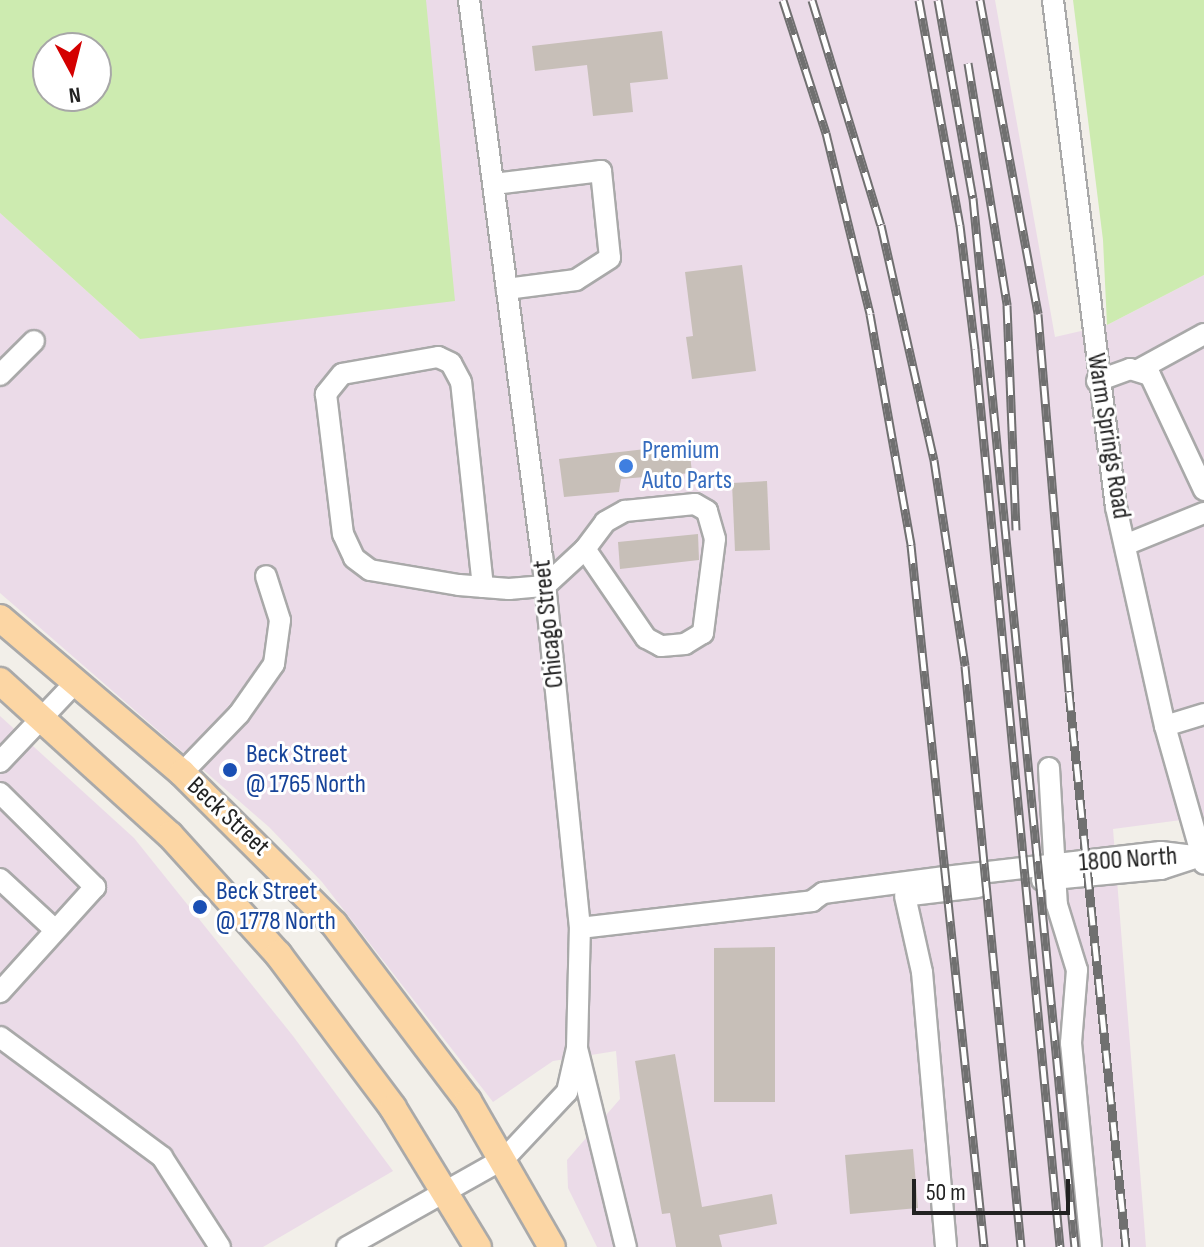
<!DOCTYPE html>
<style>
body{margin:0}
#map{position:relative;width:1204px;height:1247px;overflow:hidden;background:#f2efe9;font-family:"Sofia Sans Condensed",sans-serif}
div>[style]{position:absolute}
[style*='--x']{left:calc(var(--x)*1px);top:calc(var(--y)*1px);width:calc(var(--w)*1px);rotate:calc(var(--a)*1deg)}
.industrial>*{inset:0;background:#ebdbe8}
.grass>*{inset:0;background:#cdebb0}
.building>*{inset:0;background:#c7bfb8}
.roads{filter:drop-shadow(2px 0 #a9a9a9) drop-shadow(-2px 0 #a9a9a9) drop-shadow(0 2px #a9a9a9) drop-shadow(0 -2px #a9a9a9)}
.minor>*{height:20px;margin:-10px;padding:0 10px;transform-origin:10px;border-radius:10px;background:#fff}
.major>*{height:26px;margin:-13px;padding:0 13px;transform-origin:13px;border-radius:13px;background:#fcd6a4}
.rail>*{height:9px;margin-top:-4.5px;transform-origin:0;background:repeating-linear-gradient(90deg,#fff 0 18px,#707070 0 36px);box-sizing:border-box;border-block:2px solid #707070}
.dots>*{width:22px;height:22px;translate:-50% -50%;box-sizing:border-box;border:4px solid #fff;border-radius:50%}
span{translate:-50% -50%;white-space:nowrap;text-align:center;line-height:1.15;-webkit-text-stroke:6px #fff;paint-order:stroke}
.street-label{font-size:26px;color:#222}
.shop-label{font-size:26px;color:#366cbe}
.left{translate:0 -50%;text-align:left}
.transit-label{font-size:26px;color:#164399}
.north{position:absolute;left:32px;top:32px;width:80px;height:80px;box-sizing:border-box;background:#fff;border:2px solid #a7a7a7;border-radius:50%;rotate:173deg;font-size:22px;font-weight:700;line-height:32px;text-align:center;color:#222}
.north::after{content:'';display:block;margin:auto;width:28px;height:36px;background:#d40000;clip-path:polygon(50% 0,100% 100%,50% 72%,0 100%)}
.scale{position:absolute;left:912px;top:1179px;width:158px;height:36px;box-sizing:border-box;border:4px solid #222;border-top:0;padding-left:10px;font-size:24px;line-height:28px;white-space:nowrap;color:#222;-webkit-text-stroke:6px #fff;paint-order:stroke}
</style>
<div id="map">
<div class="industrial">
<i style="clip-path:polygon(421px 0,995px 0,1055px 337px,1107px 325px,1204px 275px,1204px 817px,1113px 829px,1146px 1247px,597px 1247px,568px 1188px,567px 1160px,620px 1099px,616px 1051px,553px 1061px,493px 1102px,322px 882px,269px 827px,0 593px,0 213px,140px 339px)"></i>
<i style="clip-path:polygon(0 716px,134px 838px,293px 1036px,393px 1171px,263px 1247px,0 1247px)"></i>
</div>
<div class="grass">
<i style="clip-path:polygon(evenodd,0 0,426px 0,455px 301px,140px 339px,0 213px,0 0,96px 48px,96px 96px,48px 96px,48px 48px,96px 48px)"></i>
<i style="clip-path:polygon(1073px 0,1204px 0,1204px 275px,1107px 325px,1103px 240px)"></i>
</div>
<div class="building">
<i style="clip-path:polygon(662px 31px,668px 79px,630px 83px,633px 112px,593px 116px,587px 65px,535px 71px,532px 46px)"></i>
<i style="clip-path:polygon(742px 265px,756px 371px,692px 379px,686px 337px,693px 336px,685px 272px)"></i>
<i style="clip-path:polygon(689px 444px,692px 473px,621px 479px,619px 492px,564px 497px,559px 459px)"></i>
<i style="clip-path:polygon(767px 481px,770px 550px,735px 551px,732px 483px)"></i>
<i style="clip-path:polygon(698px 534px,699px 560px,620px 569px,618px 542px)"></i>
<i style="clip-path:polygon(775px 947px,775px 1102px,714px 1102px,714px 948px)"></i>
<i style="clip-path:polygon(675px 1054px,702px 1207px,772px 1194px,777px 1224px,719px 1235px,722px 1247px,676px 1247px,670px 1213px,662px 1214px,635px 1061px)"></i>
<i style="clip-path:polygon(913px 1149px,918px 1208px,850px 1214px,845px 1155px)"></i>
</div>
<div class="roads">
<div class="minor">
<i style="--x:1053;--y:0;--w:511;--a:82.92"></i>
<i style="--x:1116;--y:507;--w:224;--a:77.4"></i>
<i style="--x:1165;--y:726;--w:143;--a:74.2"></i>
<i style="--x:494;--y:184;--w:108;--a:-6.9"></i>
<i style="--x:601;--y:171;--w:87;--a:84.1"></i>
<i style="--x:610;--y:258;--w:40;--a:147.1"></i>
<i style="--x:576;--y:280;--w:70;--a:172.6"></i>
<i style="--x:1140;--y:369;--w:73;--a:-28.7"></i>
<i style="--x:0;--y:375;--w:48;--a:-45"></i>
<i style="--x:1097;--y:381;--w:35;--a:-20"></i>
<i style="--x:1130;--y:369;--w:21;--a:17"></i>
<i style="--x:1150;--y:375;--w:127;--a:64.8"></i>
<i style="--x:1125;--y:545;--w:85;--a:-22.1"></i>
<i style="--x:483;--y:587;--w:206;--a:-96.1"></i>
<i style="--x:461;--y:382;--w:21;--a:-118"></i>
<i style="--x:451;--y:363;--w:14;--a:-155"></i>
<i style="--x:438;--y:357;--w:97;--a:170"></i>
<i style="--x:342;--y:374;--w:26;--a:129"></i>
<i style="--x:326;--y:394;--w:141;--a:83.1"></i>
<i style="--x:343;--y:534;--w:26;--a:65"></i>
<i style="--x:354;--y:558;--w:20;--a:37"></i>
<i style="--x:370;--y:570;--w:90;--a:9.6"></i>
<i style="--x:459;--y:585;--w:50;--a:4.6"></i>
<i style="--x:509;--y:589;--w:36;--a:-5"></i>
<i style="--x:545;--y:586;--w:54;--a:-42.8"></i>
<i style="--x:585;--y:549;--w:34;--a:-53"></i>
<i style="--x:605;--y:522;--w:23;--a:-29"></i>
<i style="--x:625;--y:511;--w:70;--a:-5.7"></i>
<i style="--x:695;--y:504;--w:14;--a:30"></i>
<i style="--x:707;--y:511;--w:29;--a:74"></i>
<i style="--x:715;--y:539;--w:95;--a:97.3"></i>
<i style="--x:703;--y:633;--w:21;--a:149"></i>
<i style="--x:685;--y:644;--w:24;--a:175"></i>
<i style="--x:661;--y:646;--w:17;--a:-152"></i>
<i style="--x:646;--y:638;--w:108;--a:-124.4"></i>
<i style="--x:1165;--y:726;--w:41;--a:-17.1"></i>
<i style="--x:0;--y:762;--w:110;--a:-46.5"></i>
<i style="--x:1049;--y:768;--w:137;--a:86.7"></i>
<i style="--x:1057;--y:905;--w:68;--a:72.9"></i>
<i style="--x:1077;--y:970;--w:73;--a:94.7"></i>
<i style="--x:1071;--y:1043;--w:205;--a:84.4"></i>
<i style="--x:182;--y:773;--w:82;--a:-46"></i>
<i style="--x:239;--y:714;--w:61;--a:-55"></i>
<i style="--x:274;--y:664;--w:44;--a:-82.2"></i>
<i style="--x:280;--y:620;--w:46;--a:-107.7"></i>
<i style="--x:0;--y:793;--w:134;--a:44.7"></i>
<i style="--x:95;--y:887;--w:142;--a:132.1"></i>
<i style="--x:0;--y:879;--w:72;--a:42.8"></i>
<i style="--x:1042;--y:880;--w:120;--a:-5.3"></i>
<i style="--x:1161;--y:869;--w:33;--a:-18"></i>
<i style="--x:911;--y:895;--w:67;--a:-6.8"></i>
<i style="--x:905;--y:896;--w:78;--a:77.4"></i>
<i style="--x:922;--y:972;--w:276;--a:85"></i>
<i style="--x:580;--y:928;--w:234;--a:-6.6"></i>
<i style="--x:812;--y:901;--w:14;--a:-36"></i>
<i style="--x:823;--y:893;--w:123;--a:-7.5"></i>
<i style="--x:945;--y:877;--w:217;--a:-6.6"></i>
<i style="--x:1161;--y:852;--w:39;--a:7"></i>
<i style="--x:0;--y:1037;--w:202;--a:36.5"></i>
<i style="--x:162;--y:1157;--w:107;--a:57.2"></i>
<i style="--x:578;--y:1052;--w:201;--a:76.2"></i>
<i style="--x:347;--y:1247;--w:181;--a:-29.4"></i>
<i style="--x:505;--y:1158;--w:91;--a:-46.8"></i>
<i style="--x:567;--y:1092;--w:45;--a:-77.2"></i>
<i style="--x:577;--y:1048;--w:120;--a:-88.6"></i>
<i style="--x:580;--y:928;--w:373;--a:-95.8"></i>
<i style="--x:542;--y:557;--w:562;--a:-97.47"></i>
</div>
<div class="major">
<i style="--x:0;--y:618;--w:239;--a:40.4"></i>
<i style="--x:182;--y:773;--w:214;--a:44.8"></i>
<i style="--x:334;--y:924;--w:222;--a:52.9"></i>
<i style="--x:468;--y:1101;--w:168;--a:60.1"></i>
<i style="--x:0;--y:681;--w:229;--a:42.2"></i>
<i style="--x:170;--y:835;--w:161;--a:47.8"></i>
<i style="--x:278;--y:954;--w:192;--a:53.2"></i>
<i style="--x:393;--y:1108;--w:163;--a:58.6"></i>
</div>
</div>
<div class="rail">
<i style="--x:783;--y:0;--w:140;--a:72.1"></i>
<i style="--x:826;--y:133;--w:186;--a:76.3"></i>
<i style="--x:870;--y:314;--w:235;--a:79.9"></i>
<i style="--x:911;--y:545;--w:706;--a:84.06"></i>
<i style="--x:812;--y:0;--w:235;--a:73"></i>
<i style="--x:881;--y:225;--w:241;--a:77.3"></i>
<i style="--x:934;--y:460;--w:208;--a:81.4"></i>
<i style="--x:965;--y:666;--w:584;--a:84.49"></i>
<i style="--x:919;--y:0;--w:229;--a:79.7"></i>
<i style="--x:960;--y:225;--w:125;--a:83.1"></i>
<i style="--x:975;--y:349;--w:902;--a:84.59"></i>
<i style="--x:938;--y:0;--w:201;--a:80"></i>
<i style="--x:973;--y:198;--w:1054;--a:84.45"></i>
<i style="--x:980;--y:0;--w:319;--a:79.5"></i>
<i style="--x:1038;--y:314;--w:379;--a:85.3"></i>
<i style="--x:1069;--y:692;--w:558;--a:84.14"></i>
<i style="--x:968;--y:63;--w:245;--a:80.8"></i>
<i style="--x:1007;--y:305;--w:225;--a:87.7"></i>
</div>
<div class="dots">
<i style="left:626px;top:466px;background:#3f7fe0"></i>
<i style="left:230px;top:770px;background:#1a4fb4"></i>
<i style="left:200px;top:907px;background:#1a4fb4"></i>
</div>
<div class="street-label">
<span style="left:1108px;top:436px;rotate:81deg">Warm Springs Road</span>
<span style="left:549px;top:624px;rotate:-96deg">Chicago Street</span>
<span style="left:228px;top:817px;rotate:43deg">Beck Street</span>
<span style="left:1128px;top:860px;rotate:-4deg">1800 North</span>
</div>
<div class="shop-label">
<span class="left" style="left:642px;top:466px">Premium<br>Auto Parts</span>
</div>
<div class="transit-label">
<span class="left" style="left:246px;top:770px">Beck Street<br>@ 1765 North</span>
<span class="left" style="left:216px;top:907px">Beck Street<br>@ 1778 North</span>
</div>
<div class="north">N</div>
<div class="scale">50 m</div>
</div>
